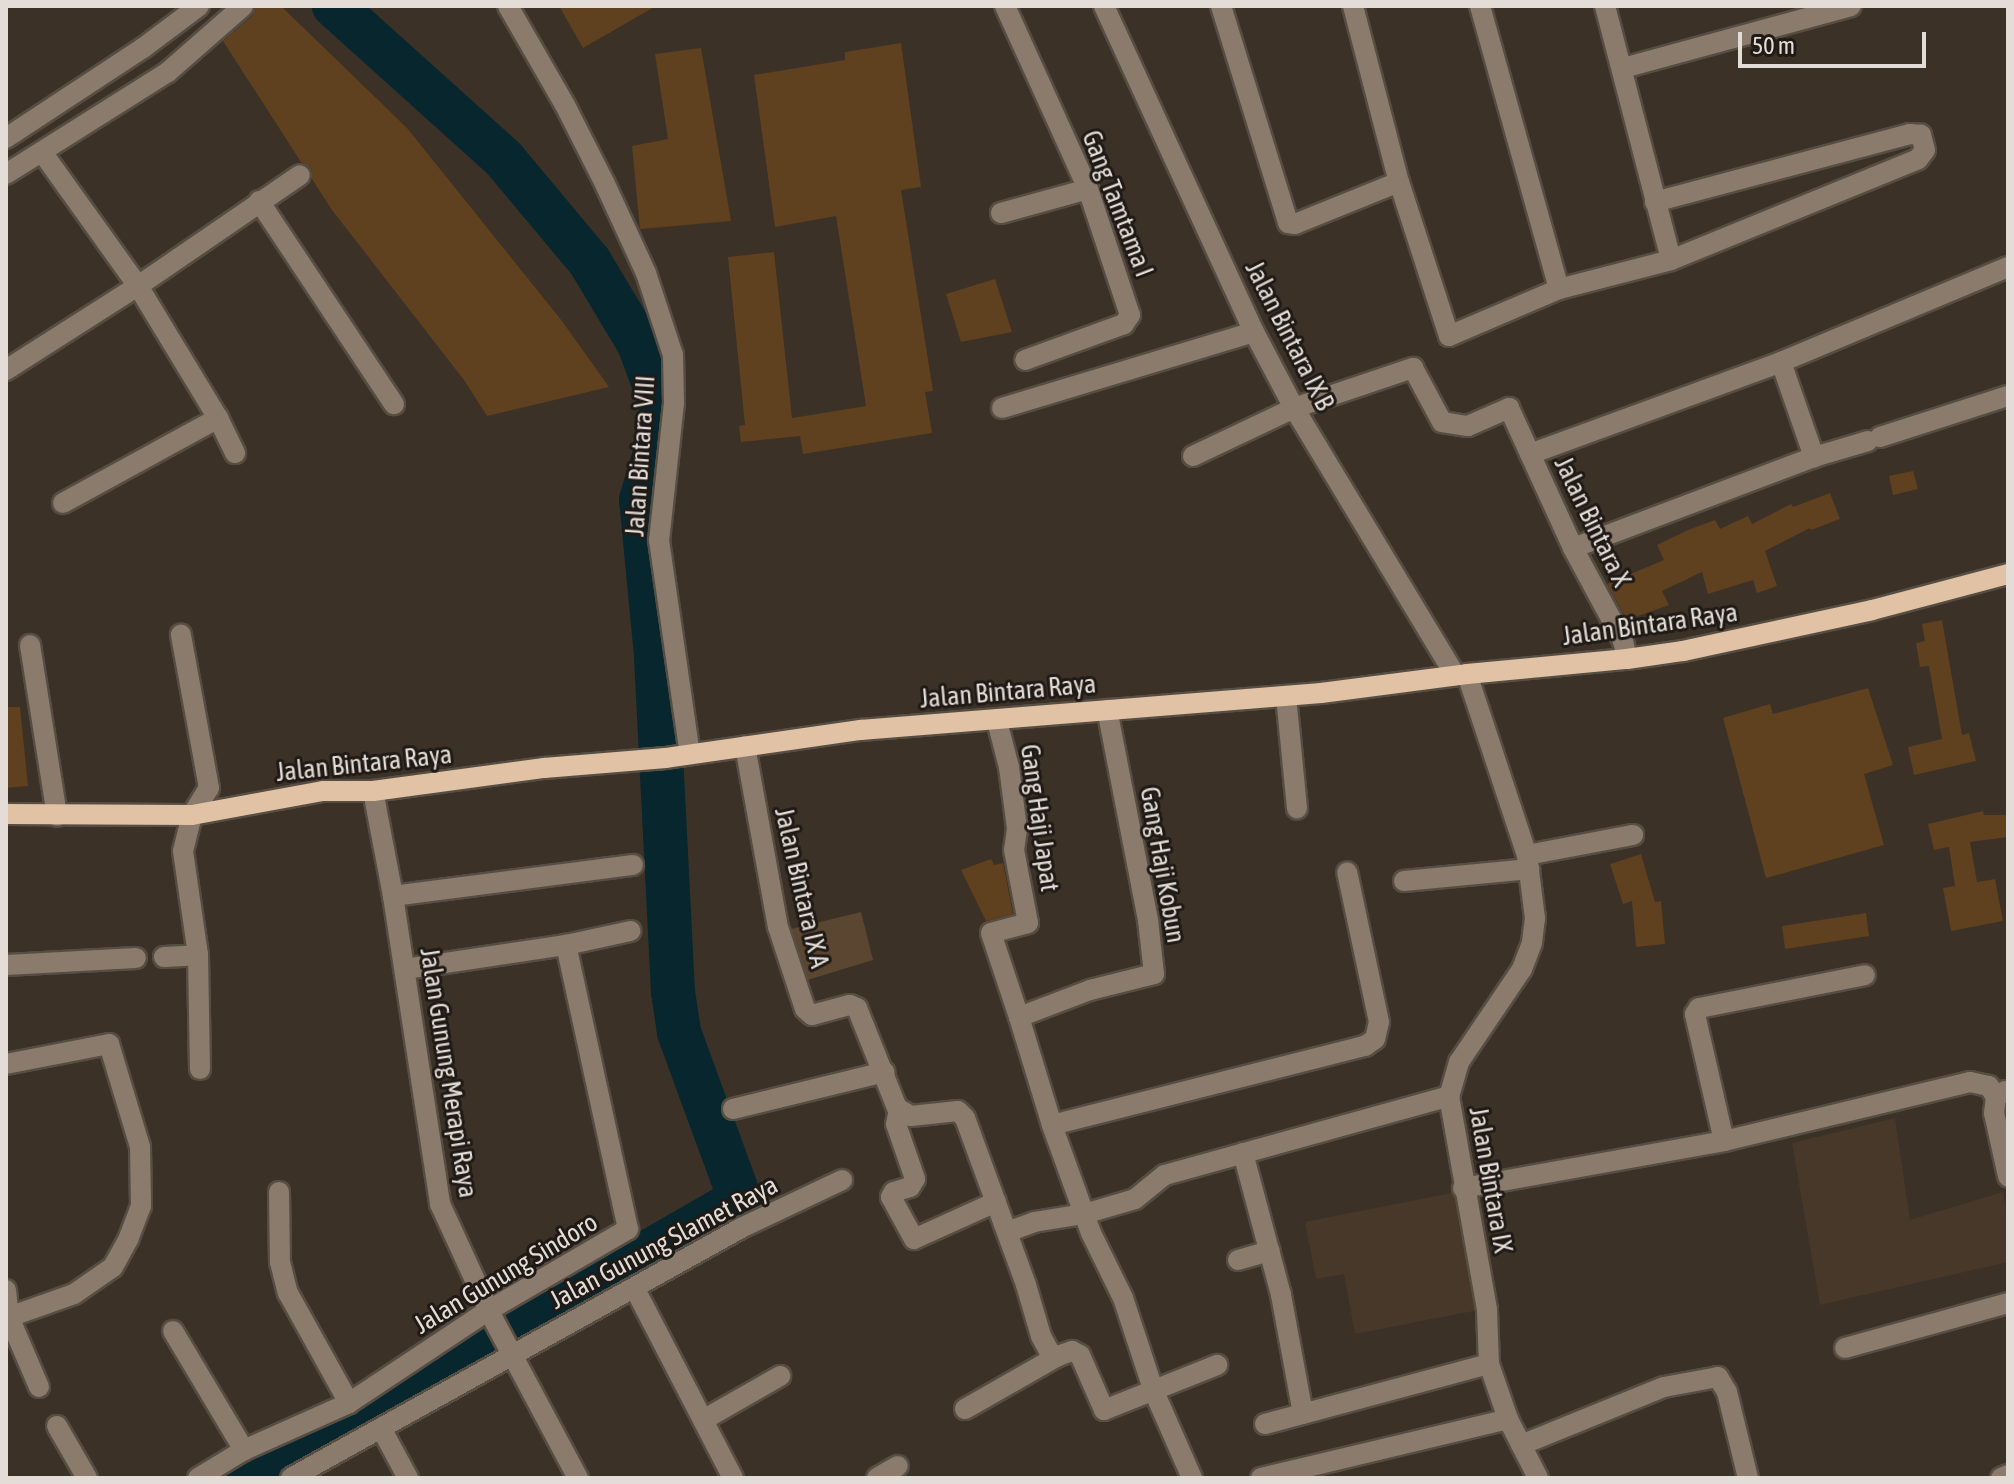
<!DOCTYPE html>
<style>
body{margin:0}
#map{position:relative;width:2014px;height:1484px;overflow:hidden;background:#3b3127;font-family:"Asap Condensed",sans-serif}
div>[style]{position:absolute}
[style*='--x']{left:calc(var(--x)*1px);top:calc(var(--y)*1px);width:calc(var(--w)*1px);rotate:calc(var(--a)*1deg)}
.built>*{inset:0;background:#473829}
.green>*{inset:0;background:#5a4631}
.river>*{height:44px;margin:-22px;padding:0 22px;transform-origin:22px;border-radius:22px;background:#07262e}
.building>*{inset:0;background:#5f401f}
.roads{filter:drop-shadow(2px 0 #564d43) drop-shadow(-2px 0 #564d43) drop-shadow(0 2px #564d43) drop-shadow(0 -2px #564d43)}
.minor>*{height:20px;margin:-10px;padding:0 10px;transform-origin:10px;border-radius:10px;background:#8a7b6c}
.major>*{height:20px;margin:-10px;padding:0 10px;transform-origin:10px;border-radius:10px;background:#e1c2a4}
span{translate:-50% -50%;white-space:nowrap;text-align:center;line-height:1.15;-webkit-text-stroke:6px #1f1a16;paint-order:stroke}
.street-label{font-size:26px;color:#e4ddd7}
.frame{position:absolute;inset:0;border:8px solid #e4ddd7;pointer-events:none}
.scale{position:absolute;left:1738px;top:32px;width:188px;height:36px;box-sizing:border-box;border:4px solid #e4ddd7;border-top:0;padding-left:10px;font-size:24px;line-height:28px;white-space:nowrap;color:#e4ddd7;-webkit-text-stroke:6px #1f1a16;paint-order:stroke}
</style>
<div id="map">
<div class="built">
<i style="clip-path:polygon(1895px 1118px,1910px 1220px,2003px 1192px,2008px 1222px,2008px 1262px,1820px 1305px,1792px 1143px)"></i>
<i style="clip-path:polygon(1456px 1192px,1479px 1310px,1355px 1334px,1344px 1274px,1316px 1279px,1305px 1222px)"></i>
</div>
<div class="green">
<i style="clip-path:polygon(861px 912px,873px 960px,801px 982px,787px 930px)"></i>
</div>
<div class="river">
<i style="--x:239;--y:1478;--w:283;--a:-28.3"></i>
<i style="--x:488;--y:1344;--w:291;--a:-29.9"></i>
<i style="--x:740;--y:1199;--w:178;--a:-110.1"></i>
<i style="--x:679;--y:1032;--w:40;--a:-98.5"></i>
<i style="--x:673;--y:992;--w:337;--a:-92.9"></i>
<i style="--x:656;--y:655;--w:156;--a:-95.5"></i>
<i style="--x:641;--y:500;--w:52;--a:-73.3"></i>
<i style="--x:656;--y:450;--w:44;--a:-82.2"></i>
<i style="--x:662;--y:406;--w:66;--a:-110.4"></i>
<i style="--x:639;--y:344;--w:96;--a:-120.9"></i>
<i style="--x:590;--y:262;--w:134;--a:-129.9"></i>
<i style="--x:504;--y:159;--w:229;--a:-138"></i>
</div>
<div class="building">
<i style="clip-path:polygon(256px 6px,281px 6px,407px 128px,562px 321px,609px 387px,487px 416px,464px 380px,332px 210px,312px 179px,311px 168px,301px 162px,223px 41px,252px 16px)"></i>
<i style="clip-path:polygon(559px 6px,656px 6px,583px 48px)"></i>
<i style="clip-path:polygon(901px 43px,921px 187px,901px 190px,933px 391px,925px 392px,932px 433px,803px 454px,800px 436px,741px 442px,739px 426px,745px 425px,728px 257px,774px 252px,792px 418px,866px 406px,836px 216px,775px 227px,754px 75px,845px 60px,845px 52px)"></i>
<i style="clip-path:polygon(701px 48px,731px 221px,640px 229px,632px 146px,668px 139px,655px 54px)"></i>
<i style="clip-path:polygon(995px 279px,1012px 332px,961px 342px,946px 294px)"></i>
<i style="clip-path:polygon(1913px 471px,1918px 489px,1893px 495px,1889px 476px)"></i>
<i style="clip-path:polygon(1830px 493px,1840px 519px,1811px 530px,1810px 528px,1765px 551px,1777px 586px,1757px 593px,1753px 580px,1708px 594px,1702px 572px,1662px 591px,1669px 605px,1627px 620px,1607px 584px,1664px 560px,1657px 545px,1688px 530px,1715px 520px,1720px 529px,1748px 516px,1752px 524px,1791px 504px,1793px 507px)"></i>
<i style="clip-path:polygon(1942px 620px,1962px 735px,1969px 733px,1976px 761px,1914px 775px,1908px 747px,1942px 739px,1929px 666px,1920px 667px,1916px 643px,1925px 641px,1922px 624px)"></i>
<i style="clip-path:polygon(1868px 688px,1893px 765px,1864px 774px,1884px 845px,1766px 878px,1723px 718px,1770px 704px,1773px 714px)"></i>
<i style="clip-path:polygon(6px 707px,20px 707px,28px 786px,6px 788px)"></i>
<i style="clip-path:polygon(1983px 811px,1984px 815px,2008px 815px,2008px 837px,1970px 842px,1977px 882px,1995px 879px,2003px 921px,1951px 931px,1943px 888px,1955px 886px,1949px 847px,1934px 850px,1928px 824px)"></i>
<i style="clip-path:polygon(1641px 854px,1655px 902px,1661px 901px,1665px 944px,1636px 947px,1632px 901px,1623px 904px,1610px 864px)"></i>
<i style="clip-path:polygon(991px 859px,994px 865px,1003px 863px,1013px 914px,986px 921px,961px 870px)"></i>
<i style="clip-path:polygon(1866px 913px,1869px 936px,1785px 949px,1782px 926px)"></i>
</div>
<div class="roads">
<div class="minor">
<i style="--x:508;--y:6;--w:116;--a:60.1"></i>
<i style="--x:566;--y:107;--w:86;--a:63.1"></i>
<i style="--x:605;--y:184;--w:98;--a:65.3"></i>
<i style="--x:646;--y:273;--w:86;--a:71.8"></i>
<i style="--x:673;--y:355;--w:48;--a:88.8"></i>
<i style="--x:674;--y:403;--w:138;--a:96.2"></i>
<i style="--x:659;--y:540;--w:216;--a:81.8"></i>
<i style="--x:1005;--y:6;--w:201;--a:65.6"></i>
<i style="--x:1088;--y:189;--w:133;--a:71.6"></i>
<i style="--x:1130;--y:315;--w:11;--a:124"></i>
<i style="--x:1124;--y:324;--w:105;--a:160"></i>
<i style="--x:1104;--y:6;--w:359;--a:65.3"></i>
<i style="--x:1254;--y:332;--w:86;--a:62.2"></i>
<i style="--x:1294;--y:408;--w:312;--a:58.9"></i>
<i style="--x:1221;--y:6;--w:227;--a:72.8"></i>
<i style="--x:1288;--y:223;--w:7;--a:8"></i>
<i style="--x:1295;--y:224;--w:112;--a:-22"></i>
<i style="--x:1353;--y:6;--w:182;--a:75.4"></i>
<i style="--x:1399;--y:182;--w:162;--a:72"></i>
<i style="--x:1449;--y:336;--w:120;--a:-23.1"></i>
<i style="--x:1559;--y:289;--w:116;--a:-14.5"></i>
<i style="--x:1671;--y:260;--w:267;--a:-22.2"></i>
<i style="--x:1918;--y:159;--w:11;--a:-52"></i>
<i style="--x:1925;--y:150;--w:16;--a:-105"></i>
<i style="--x:1921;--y:135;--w:11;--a:-175"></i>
<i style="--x:1910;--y:134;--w:264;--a:165.1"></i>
<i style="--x:1480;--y:6;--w:294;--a:74.4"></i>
<i style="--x:1605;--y:6;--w:262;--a:75.4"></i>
<i style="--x:1623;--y:68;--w:236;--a:-15.2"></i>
<i style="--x:6;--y:138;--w:164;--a:-33.3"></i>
<i style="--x:143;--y:48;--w:70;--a:-36.9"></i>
<i style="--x:42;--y:152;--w:165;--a:54.4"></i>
<i style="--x:138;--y:286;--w:154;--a:58.8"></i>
<i style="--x:218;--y:418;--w:39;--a:64"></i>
<i style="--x:6;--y:174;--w:191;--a:-32.2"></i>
<i style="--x:168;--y:72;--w:100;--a:-41.3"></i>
<i style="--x:259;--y:201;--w:244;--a:56.4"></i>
<i style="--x:1001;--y:213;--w:90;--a:-15.4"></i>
<i style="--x:1781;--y:362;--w:101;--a:70.8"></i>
<i style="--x:6;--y:370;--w:156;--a:-32.5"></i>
<i style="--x:138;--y:286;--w:196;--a:-34.4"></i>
<i style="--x:1002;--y:408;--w:263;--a:-16.8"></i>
<i style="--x:1880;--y:437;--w:134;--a:-17.8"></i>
<i style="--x:1530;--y:454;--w:267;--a:-20.1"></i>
<i style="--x:1781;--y:362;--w:246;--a:-22.7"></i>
<i style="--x:1193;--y:456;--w:112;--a:-25.4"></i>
<i style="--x:1294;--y:408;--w:126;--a:-18.6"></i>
<i style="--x:1413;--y:368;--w:61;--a:61.8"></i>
<i style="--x:1442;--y:422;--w:26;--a:9"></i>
<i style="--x:1468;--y:426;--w:45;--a:-23.7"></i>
<i style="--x:1509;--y:408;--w:154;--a:65.4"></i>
<i style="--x:1573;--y:548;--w:106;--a:61.7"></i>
<i style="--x:1623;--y:641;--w:18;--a:77"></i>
<i style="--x:63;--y:503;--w:177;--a:-28.7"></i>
<i style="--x:1573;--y:548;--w:258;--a:-20.7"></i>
<i style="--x:1814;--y:457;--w:56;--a:-16.5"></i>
<i style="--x:30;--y:645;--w:173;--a:81"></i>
<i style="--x:1467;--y:674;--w:191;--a:71.7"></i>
<i style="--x:1527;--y:855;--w:64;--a:82.8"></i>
<i style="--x:1535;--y:918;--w:25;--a:97"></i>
<i style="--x:1532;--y:943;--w:28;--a:111"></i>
<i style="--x:1522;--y:969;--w:112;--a:124.1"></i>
<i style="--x:1459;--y:1062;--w:35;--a:106"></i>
<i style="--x:1449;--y:1096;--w:217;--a:79.9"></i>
<i style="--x:1487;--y:1310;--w:54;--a:87.9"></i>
<i style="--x:1489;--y:1364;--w:58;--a:70.9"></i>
<i style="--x:1508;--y:1419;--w:66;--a:63"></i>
<i style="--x:1286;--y:696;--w:113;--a:84.4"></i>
<i style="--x:997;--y:721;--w:48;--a:75.4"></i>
<i style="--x:1009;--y:767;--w:63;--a:82.6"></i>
<i style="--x:1017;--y:829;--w:21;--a:98"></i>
<i style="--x:1014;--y:850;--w:74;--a:79.1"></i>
<i style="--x:1028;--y:923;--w:38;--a:165"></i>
<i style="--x:991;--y:933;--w:89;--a:71.6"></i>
<i style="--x:1019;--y:1017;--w:76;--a:-20.8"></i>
<i style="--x:1090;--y:990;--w:66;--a:-14"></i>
<i style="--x:1154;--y:974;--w:54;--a:-96.3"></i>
<i style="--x:1148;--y:920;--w:214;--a:-101"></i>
<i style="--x:745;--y:746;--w:184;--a:79.7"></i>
<i style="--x:778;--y:927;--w:86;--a:71.8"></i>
<i style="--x:805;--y:1009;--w:9;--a:41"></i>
<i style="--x:812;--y:1015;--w:39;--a:-15"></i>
<i style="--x:850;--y:1005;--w:8;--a:23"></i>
<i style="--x:857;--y:1008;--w:108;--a:68.2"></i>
<i style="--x:897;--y:1108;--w:16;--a:30"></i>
<i style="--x:911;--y:1116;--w:47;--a:-6.1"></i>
<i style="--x:958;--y:1111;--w:10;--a:45"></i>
<i style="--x:965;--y:1118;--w:178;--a:69.9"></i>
<i style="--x:1026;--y:1285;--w:53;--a:73.6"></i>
<i style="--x:1041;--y:1336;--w:19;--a:62"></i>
<i style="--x:1050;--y:1353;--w:9;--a:21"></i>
<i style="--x:1058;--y:1356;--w:15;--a:-20"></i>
<i style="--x:1072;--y:1351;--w:9;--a:27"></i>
<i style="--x:1080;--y:1355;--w:60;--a:66.4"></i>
<i style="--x:1104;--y:1410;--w:122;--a:-21.7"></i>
<i style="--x:373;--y:791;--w:107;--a:79.2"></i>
<i style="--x:393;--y:896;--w:312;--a:81.3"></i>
<i style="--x:440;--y:1204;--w:124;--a:65.3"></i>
<i style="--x:492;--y:1317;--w:183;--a:61.9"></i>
<i style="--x:1527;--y:855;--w:108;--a:-10.7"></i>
<i style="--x:1404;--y:881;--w:126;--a:-5.5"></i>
<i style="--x:393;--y:896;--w:242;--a:-7.4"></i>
<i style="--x:198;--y:955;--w:114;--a:89"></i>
<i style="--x:164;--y:957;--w:34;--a:-3"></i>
<i style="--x:198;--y:955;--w:105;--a:-98.2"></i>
<i style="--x:183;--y:851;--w:37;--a:-76"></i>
<i style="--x:192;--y:815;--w:32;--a:-58"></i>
<i style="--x:209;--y:788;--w:156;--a:-100.4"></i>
<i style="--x:6;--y:965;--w:130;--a:-3.1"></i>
<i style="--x:405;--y:969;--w:163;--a:-8.5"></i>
<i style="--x:566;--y:945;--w:66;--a:-12.3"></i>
<i style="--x:1019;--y:1017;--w:113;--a:73"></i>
<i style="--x:6;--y:1064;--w:105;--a:-11"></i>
<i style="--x:109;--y:1044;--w:108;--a:73.2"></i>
<i style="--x:140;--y:1147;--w:59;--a:89"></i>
<i style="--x:141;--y:1206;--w:34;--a:111"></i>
<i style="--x:129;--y:1238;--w:33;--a:119"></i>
<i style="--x:113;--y:1267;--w:47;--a:145.3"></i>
<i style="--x:74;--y:1294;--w:69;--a:160.5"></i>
<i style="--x:2005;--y:1091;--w:11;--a:146"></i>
<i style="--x:1996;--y:1097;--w:16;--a:97"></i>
<i style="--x:1994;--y:1113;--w:65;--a:77.5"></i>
<i style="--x:733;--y:1109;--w:156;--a:-13.7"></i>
<i style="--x:899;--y:1109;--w:15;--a:101"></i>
<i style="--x:896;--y:1124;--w:58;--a:70.9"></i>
<i style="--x:915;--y:1179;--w:9;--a:122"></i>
<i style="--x:910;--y:1187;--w:17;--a:163"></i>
<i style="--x:894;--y:1192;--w:6;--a:121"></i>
<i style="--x:891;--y:1197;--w:48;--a:61.3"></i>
<i style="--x:914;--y:1239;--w:90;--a:-24.3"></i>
<i style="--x:1724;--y:1141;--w:130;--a:-102.9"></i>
<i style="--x:1695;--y:1014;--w:7;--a:-56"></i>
<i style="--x:1699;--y:1008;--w:169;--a:-11.2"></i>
<i style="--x:1243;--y:1153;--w:147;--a:75"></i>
<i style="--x:1281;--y:1295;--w:121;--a:79.5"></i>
<i style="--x:1463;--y:1188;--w:265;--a:-10.2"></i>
<i style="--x:1724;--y:1141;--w:253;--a:-13.5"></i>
<i style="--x:1970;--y:1082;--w:19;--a:12"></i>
<i style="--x:1989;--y:1086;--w:13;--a:58"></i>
<i style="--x:279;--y:1192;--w:70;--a:89.2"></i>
<i style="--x:280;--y:1262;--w:32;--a:76"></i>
<i style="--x:288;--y:1293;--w:126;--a:61"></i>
<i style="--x:1007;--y:1232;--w:29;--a:-20"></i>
<i style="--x:1034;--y:1222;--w:51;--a:-9.1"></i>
<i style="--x:1084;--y:1214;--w:53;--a:-16.4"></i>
<i style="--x:1135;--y:1199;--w:38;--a:-39"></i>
<i style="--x:1165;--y:1175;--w:295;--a:-15.5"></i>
<i style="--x:1238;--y:1260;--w:33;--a:-16"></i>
<i style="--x:635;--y:1289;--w:213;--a:62.6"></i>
<i style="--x:6;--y:1290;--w:27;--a:84"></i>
<i style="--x:9;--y:1317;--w:76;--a:66.8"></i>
<i style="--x:173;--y:1331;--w:139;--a:59.2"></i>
<i style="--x:1845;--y:1348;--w:169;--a:-15.4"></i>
<i style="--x:965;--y:1409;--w:107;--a:-29.7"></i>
<i style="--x:703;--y:1420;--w:89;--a:-29.7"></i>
<i style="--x:1265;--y:1424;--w:232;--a:-15"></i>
<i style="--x:57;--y:1426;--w:60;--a:60"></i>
<i style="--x:381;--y:1428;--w:57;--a:61.6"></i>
<i style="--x:1521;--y:1445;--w:154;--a:-22.1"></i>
<i style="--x:1664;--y:1387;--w:55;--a:-10.5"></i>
<i style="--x:1718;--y:1377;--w:17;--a:59"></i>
<i style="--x:1727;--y:1392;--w:89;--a:76.3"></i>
<i style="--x:198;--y:1478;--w:54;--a:-31.3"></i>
<i style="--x:244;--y:1450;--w:115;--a:-24.1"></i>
<i style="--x:349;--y:1403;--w:168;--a:-33.6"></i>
<i style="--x:489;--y:1310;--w:161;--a:-30.2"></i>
<i style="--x:628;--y:1229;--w:291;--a:-102.3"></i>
<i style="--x:291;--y:1478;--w:515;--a:-29.05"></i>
<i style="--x:741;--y:1228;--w:112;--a:-25.4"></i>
<i style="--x:877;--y:1478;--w:24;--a:-30"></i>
<i style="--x:1192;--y:1478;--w:97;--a:-113.7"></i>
<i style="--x:1153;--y:1389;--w:96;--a:-108.2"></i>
<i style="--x:1123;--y:1298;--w:72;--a:-116.2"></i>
<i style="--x:1091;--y:1233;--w:115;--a:-109.9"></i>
<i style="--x:1052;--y:1125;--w:323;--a:-14.2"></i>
<i style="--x:1365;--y:1046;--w:12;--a:-35"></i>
<i style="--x:1375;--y:1039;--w:17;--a:-77"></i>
<i style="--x:1379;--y:1022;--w:153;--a:-102"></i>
<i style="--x:1261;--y:1478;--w:254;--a:-13.4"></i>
<i style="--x:2001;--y:1478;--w:8;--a:-23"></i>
</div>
<div class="major">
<i style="--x:6;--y:814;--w:186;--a:0.3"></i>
<i style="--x:192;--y:815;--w:133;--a:-10.4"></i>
<i style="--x:323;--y:791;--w:50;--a:0"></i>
<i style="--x:373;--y:791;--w:173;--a:-7.7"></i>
<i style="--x:544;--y:768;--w:122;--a:-4.7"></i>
<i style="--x:666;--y:758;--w:197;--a:-8.2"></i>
<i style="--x:861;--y:730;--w:461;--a:-4.6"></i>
<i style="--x:1321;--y:693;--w:147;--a:-7.4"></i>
<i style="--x:1467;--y:674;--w:161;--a:-5.4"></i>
<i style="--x:1627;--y:659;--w:57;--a:-8.1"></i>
<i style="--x:1683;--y:651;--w:193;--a:-12.2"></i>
<i style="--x:1872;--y:610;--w:141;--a:-14.8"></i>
</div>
</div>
<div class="street-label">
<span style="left:1117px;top:204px;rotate:69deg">Gang Tamtama I</span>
<span style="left:1289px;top:336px;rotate:63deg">Jalan Bintara IX B</span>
<span style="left:641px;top:456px;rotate:-86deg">Jalan Bintara VIII</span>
<span style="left:1592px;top:522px;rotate:64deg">Jalan Bintara X</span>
<span style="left:1650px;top:625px;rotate:-8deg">Jalan Bintara Raya</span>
<span style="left:1008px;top:692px;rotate:-5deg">Jalan Bintara Raya</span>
<span style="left:364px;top:764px;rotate:-6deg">Jalan Bintara Raya</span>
<span style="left:1039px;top:818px;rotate:82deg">Gang Haji Japat</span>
<span style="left:1162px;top:865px;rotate:80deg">Gang Haji Kobun</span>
<span style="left:801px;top:888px;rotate:77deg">Jalan Bintara IX A</span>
<span style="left:448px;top:1073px;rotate:81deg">Jalan Gunung Merapi Raya</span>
<span style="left:1490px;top:1180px;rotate:80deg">Jalan Bintara IX</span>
<span style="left:664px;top:1243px;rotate:-28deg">Jalan Gunung Slamet Raya</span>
<span style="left:506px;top:1274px;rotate:-31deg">Jalan Gunung Sindoro</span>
</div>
<div class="frame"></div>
<div class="scale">50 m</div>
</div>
